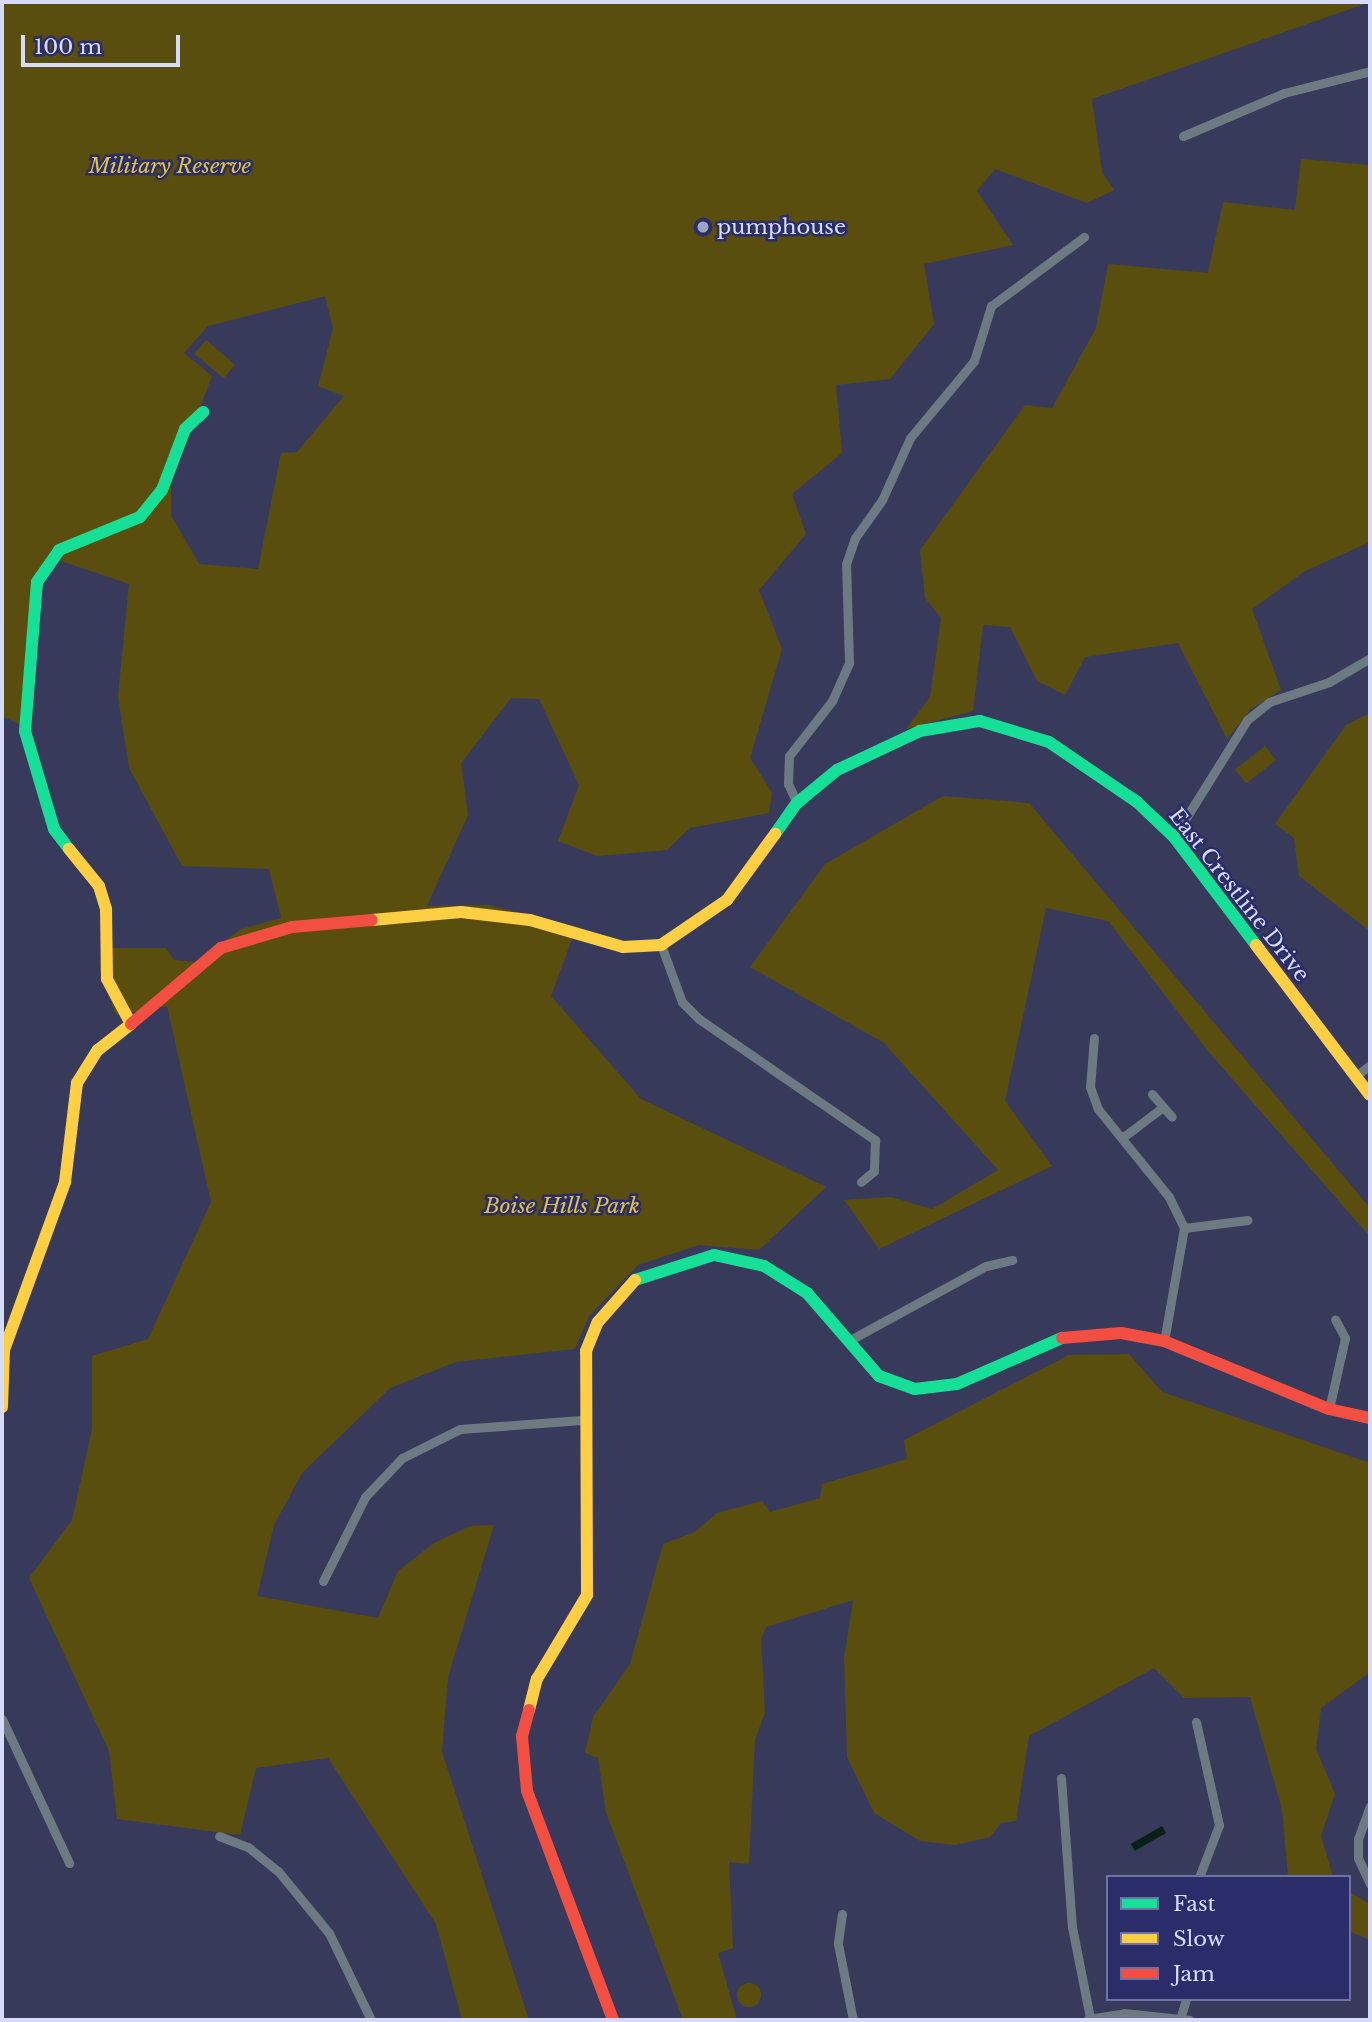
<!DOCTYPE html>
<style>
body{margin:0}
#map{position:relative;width:1372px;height:2022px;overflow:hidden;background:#383a5b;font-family:"Libre Baskerville",serif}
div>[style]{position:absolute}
.green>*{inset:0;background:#5a4e0f;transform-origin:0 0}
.round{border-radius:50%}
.water>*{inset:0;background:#072117;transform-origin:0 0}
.street>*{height:9px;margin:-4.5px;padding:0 4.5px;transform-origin:4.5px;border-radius:4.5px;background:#6e7a82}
.fast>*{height:12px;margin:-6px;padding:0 6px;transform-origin:6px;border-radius:6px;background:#16e098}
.slow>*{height:12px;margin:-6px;padding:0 6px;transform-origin:6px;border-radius:6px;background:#ffcf43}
.jam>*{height:12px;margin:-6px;padding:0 6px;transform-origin:6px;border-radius:6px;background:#f24e42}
.dots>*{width:19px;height:19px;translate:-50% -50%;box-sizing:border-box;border:4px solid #2a2d69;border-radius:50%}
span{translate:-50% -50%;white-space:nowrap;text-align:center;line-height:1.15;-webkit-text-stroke:5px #2a2d69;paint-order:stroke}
.park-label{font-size:21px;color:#e0c441;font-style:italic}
.poi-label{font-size:21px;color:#d6dbf9}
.left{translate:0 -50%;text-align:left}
.street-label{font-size:21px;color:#d6dbf9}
.frame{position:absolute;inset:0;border:4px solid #d6dbf9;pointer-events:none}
.legend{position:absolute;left:1106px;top:1875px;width:245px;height:126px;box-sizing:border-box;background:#2a2d69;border:2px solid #6f73a3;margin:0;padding:9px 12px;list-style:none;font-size:21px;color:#d6dbf9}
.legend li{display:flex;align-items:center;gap:14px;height:35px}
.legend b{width:35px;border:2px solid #6f73a3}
.scale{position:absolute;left:21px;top:35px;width:159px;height:32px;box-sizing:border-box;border:4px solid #d6dbf9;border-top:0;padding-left:9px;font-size:21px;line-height:24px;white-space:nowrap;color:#d6dbf9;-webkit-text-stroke:5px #2a2d69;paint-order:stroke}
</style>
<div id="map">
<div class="green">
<div style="clip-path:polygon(evenodd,2px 2px,1370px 2px,1092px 99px,1102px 172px,1114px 190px,1087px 203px,995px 169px,977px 191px,1013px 245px,924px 264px,934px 324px,890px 379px,836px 385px,842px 453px,792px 494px,806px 534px,759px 590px,782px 649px,750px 758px,772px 793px,769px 813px,690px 828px,667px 850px,597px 856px,558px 841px,579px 785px,539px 699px,511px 698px,461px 763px,468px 815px,427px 906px,488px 905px,576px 928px,551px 996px,641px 1099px,826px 1187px,759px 1250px,699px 1245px,638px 1265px,589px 1316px,575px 1349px,456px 1362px,390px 1388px,302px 1473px,274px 1525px,257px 1596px,378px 1618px,398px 1571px,434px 1543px,470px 1526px,494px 1525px,448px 1677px,442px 1752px,529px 2020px,462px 2020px,436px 1924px,328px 1758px,256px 1768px,240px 1835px,117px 1819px,109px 1751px,29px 1578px,72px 1520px,92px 1429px,92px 1356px,148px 1339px,211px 1202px,167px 1006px,116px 1015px,100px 970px,101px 948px,166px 948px,174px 960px,196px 962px,241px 929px,281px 918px,269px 869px,182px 866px,129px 768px,118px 696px,129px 584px,55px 559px,43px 582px,29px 729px,2px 716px,2px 2px,325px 296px,333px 328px,318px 386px,344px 396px,297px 452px,281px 453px,258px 569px,199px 564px,171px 515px,171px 483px,212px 376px,184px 353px,208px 326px,325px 296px)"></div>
<div style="clip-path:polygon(1301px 159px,1370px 165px,1370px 542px,1305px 571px,1252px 609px,1281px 690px,1251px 709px,1227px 739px,1178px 643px,1085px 657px,1065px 695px,1037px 681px,1010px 627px,983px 625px,973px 711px,906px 729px,930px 697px,941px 618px,925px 598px,920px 550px,1025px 405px,1052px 408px,1096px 328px,1108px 264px,1208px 273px,1223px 202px,1295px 210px)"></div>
<div style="left:206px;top:340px;width:38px;height:18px;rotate:40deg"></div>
<div style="clip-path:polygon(1370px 713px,1370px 928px,1367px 929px,1299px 876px,1294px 838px,1275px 824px,1346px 725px)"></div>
<div style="left:1265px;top:746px;width:18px;height:38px;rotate:52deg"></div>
<div style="clip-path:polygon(943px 796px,1029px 803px,1370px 1208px,1370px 1237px,1207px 1050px,1108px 921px,1046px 908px,1005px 1101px,1052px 1166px,879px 1249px,844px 1200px,891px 1197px,932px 1209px,998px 1170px,884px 1043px,750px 967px,825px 864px)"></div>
<div style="clip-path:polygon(1129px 1354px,1162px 1392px,1370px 1463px,1370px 1672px,1321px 1708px,1316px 1749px,1335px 1794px,1321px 1836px,1333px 1877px,1288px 1877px,1282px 1809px,1250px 1697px,1184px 1698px,1154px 1668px,1029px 1736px,1016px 1821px,1001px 1823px,990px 1837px,955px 1845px,920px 1841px,874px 1813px,847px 1757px,844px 1659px,853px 1600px,766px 1627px,761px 1640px,765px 1713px,755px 1739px,749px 1864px,729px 1862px,733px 1948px,718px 1953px,737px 2020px,683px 2020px,606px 1812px,598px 1758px,585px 1753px,593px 1717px,630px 1664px,663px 1544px,695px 1532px,717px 1513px,762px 1501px,770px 1512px,820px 1498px,822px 1484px,907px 1459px,904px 1440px,1069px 1355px)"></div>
<div style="clip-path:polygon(1349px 1892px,1370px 1904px,1370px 1940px,1349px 1931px)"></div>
<div class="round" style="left:737px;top:1983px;width:24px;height:24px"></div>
</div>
<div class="water">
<div style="left:1162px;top:1826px;width:8px;height:36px;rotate:60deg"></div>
</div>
<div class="street">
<div style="left:1183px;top:136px;width:110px;rotate:-23.1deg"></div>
<div style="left:1284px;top:93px;width:89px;rotate:-14.3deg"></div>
<div style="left:797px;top:803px;width:21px;rotate:-115deg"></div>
<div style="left:788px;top:784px;width:28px;rotate:-88deg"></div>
<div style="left:789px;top:756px;width:70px;rotate:-52deg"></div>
<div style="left:832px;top:701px;width:42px;rotate:-65.9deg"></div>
<div style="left:849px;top:663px;width:99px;rotate:-91.7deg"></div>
<div style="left:846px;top:564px;width:28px;rotate:-71deg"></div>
<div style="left:855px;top:538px;width:47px;rotate:-54.6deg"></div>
<div style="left:882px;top:500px;width:68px;rotate:-65.7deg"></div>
<div style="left:910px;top:438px;width:100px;rotate:-50.3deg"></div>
<div style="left:974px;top:361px;width:58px;rotate:-72.8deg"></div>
<div style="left:991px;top:306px;width:116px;rotate:-36.6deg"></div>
<div style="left:1174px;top:837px;width:138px;rotate:-58deg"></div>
<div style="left:1247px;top:720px;width:28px;rotate:-39deg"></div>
<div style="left:1269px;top:702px;width:63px;rotate:-18.4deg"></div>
<div style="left:1329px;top:682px;width:48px;rotate:-30.3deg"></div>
<div style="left:661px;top:945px;width:61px;rotate:69.8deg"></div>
<div style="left:682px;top:1002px;width:24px;rotate:45deg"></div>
<div style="left:699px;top:1019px;width:214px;rotate:34.5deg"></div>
<div style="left:875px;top:1140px;width:31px;rotate:92deg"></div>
<div style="left:874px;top:1171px;width:17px;rotate:140deg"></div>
<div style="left:1094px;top:1038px;width:49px;rotate:94.7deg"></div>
<div style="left:1090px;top:1087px;width:23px;rotate:70deg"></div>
<div style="left:1098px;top:1109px;width:113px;rotate:51.1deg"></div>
<div style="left:1169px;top:1197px;width:34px;rotate:64deg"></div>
<div style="left:1184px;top:1228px;width:115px;rotate:100deg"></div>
<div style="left:1356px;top:1076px;width:18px;rotate:-38deg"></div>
<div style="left:1152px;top:1094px;width:30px;rotate:49deg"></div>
<div style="left:1122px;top:1138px;width:51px;rotate:-37.1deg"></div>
<div style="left:1184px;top:1228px;width:64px;rotate:-7.1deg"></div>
<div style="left:850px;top:1340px;width:155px;rotate:-28.6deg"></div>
<div style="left:986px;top:1266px;width:27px;rotate:-13deg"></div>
<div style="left:1329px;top:1409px;width:73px;rotate:-77.3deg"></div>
<div style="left:1345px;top:1338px;width:21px;rotate:-118deg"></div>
<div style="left:323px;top:1581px;width:94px;rotate:-63.4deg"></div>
<div style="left:365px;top:1497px;width:54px;rotate:-46.5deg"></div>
<div style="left:402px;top:1458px;width:65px;rotate:-26.6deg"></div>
<div style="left:460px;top:1429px;width:122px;rotate:-4.2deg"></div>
<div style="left:2px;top:1719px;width:159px;rotate:65deg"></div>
<div style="left:1196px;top:1722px;width:106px;rotate:77.4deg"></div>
<div style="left:1219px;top:1825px;width:56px;rotate:111deg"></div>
<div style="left:1061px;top:1778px;width:149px;rotate:85.8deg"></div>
<div style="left:1072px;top:1927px;width:93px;rotate:78.8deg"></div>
<div style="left:1370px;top:1806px;width:35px;rotate:110deg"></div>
<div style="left:1358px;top:1839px;width:19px;rotate:90deg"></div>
<div style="left:1358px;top:1858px;width:29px;rotate:65deg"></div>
<div style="left:219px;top:1836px;width:31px;rotate:21deg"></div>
<div style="left:248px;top:1847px;width:38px;rotate:39deg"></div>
<div style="left:278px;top:1871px;width:80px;rotate:50.6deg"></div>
<div style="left:329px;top:1933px;width:97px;rotate:64.2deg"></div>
<div style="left:842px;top:1914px;width:30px;rotate:98deg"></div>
<div style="left:838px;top:1944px;width:77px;rotate:78.8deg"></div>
<div style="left:1088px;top:2019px;width:36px;rotate:-9deg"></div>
<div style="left:1124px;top:2013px;width:66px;rotate:6.1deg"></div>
<div style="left:1180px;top:2019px;width:21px;rotate:-73deg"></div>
</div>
<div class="fast">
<div style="left:775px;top:834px;width:38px;rotate:-55deg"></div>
<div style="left:797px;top:803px;width:52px;rotate:-39.5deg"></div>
<div style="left:837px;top:770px;width:92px;rotate:-25.2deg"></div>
<div style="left:920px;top:731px;width:61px;rotate:-9.5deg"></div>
<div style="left:980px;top:721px;width:72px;rotate:16.9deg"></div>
<div style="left:1049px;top:742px;width:107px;rotate:34.3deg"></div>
<div style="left:1137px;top:802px;width:51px;rotate:43.4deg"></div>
<div style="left:1174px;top:837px;width:136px;rotate:52.8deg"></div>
<div style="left:69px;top:849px;width:25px;rotate:-127deg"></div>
<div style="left:54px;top:829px;width:102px;rotate:-106.5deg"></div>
<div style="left:25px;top:731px;width:149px;rotate:-85.4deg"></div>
<div style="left:37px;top:582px;width:39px;rotate:-55deg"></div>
<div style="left:59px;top:550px;width:87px;rotate:-22.2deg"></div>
<div style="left:140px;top:517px;width:35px;rotate:-51deg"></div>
<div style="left:162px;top:490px;width:65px;rotate:-69.3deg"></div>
<div style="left:185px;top:429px;width:25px;rotate:-43deg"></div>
<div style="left:635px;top:1280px;width:83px;rotate:-17.6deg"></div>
<div style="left:714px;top:1255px;width:51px;rotate:12.4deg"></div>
<div style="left:764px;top:1266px;width:51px;rotate:32.1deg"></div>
<div style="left:807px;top:1293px;width:110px;rotate:49.1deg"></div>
<div style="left:879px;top:1376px;width:38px;rotate:20deg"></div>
<div style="left:915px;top:1389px;width:42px;rotate:-6.8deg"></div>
<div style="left:957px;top:1384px;width:115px;rotate:-23.7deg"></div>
</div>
<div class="slow">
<div style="left:372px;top:920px;width:89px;rotate:-5.1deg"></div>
<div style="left:461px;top:912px;width:69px;rotate:6.6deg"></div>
<div style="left:530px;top:920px;width:97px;rotate:16.2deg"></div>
<div style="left:623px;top:947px;width:38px;rotate:-3deg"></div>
<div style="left:661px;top:945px;width:80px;rotate:-34.3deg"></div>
<div style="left:727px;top:900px;width:82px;rotate:-54deg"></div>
<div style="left:1256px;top:945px;width:188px;rotate:52.8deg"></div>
<div style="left:2px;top:1407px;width:57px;rotate:-88deg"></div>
<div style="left:4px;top:1350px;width:179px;rotate:-70deg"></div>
<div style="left:65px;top:1182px;width:100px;rotate:-83.1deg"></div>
<div style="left:77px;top:1083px;width:39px;rotate:-58deg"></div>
<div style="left:98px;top:1050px;width:42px;rotate:-38.2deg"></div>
<div style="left:131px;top:1024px;width:51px;rotate:-118.1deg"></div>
<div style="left:107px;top:979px;width:70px;rotate:-90.8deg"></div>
<div style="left:106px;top:909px;width:24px;rotate:-107deg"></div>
<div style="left:99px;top:886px;width:48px;rotate:-129deg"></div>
<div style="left:529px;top:1710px;width:32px;rotate:-76deg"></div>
<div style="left:537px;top:1679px;width:98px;rotate:-59.2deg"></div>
<div style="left:587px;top:1595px;width:244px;rotate:-90.2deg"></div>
<div style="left:586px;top:1351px;width:31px;rotate:-68deg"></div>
<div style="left:598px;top:1322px;width:56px;rotate:-48.6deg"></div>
</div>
<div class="jam">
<div style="left:131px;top:1024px;width:118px;rotate:-40.2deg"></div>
<div style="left:221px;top:948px;width:74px;rotate:-16.5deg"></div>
<div style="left:292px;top:927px;width:80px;rotate:-5deg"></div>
<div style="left:1062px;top:1338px;width:59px;rotate:-4.8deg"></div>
<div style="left:1121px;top:1333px;width:44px;rotate:10.5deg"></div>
<div style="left:1164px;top:1341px;width:178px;rotate:22.4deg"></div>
<div style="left:1329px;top:1409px;width:42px;rotate:12.4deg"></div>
<div style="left:529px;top:1710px;width:27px;rotate:105deg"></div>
<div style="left:522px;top:1736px;width:55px;rotate:84.8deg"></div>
<div style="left:527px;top:1791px;width:245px;rotate:69.4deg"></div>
</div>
<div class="dots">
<div style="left:703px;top:227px;background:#9fa3c2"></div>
</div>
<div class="park-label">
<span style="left:170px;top:166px">Military Reserve</span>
<span style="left:562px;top:1206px">Boise Hills Park</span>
</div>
<div class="poi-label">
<span class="left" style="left:717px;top:227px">pumphouse</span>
</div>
<div class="street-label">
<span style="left:1239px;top:895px;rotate:52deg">East Crestline Drive</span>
</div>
<div class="frame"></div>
<ul class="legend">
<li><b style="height:9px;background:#16e098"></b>Fast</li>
<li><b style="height:9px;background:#ffcf43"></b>Slow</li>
<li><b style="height:9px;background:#f24e42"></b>Jam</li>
</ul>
<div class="scale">100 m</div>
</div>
